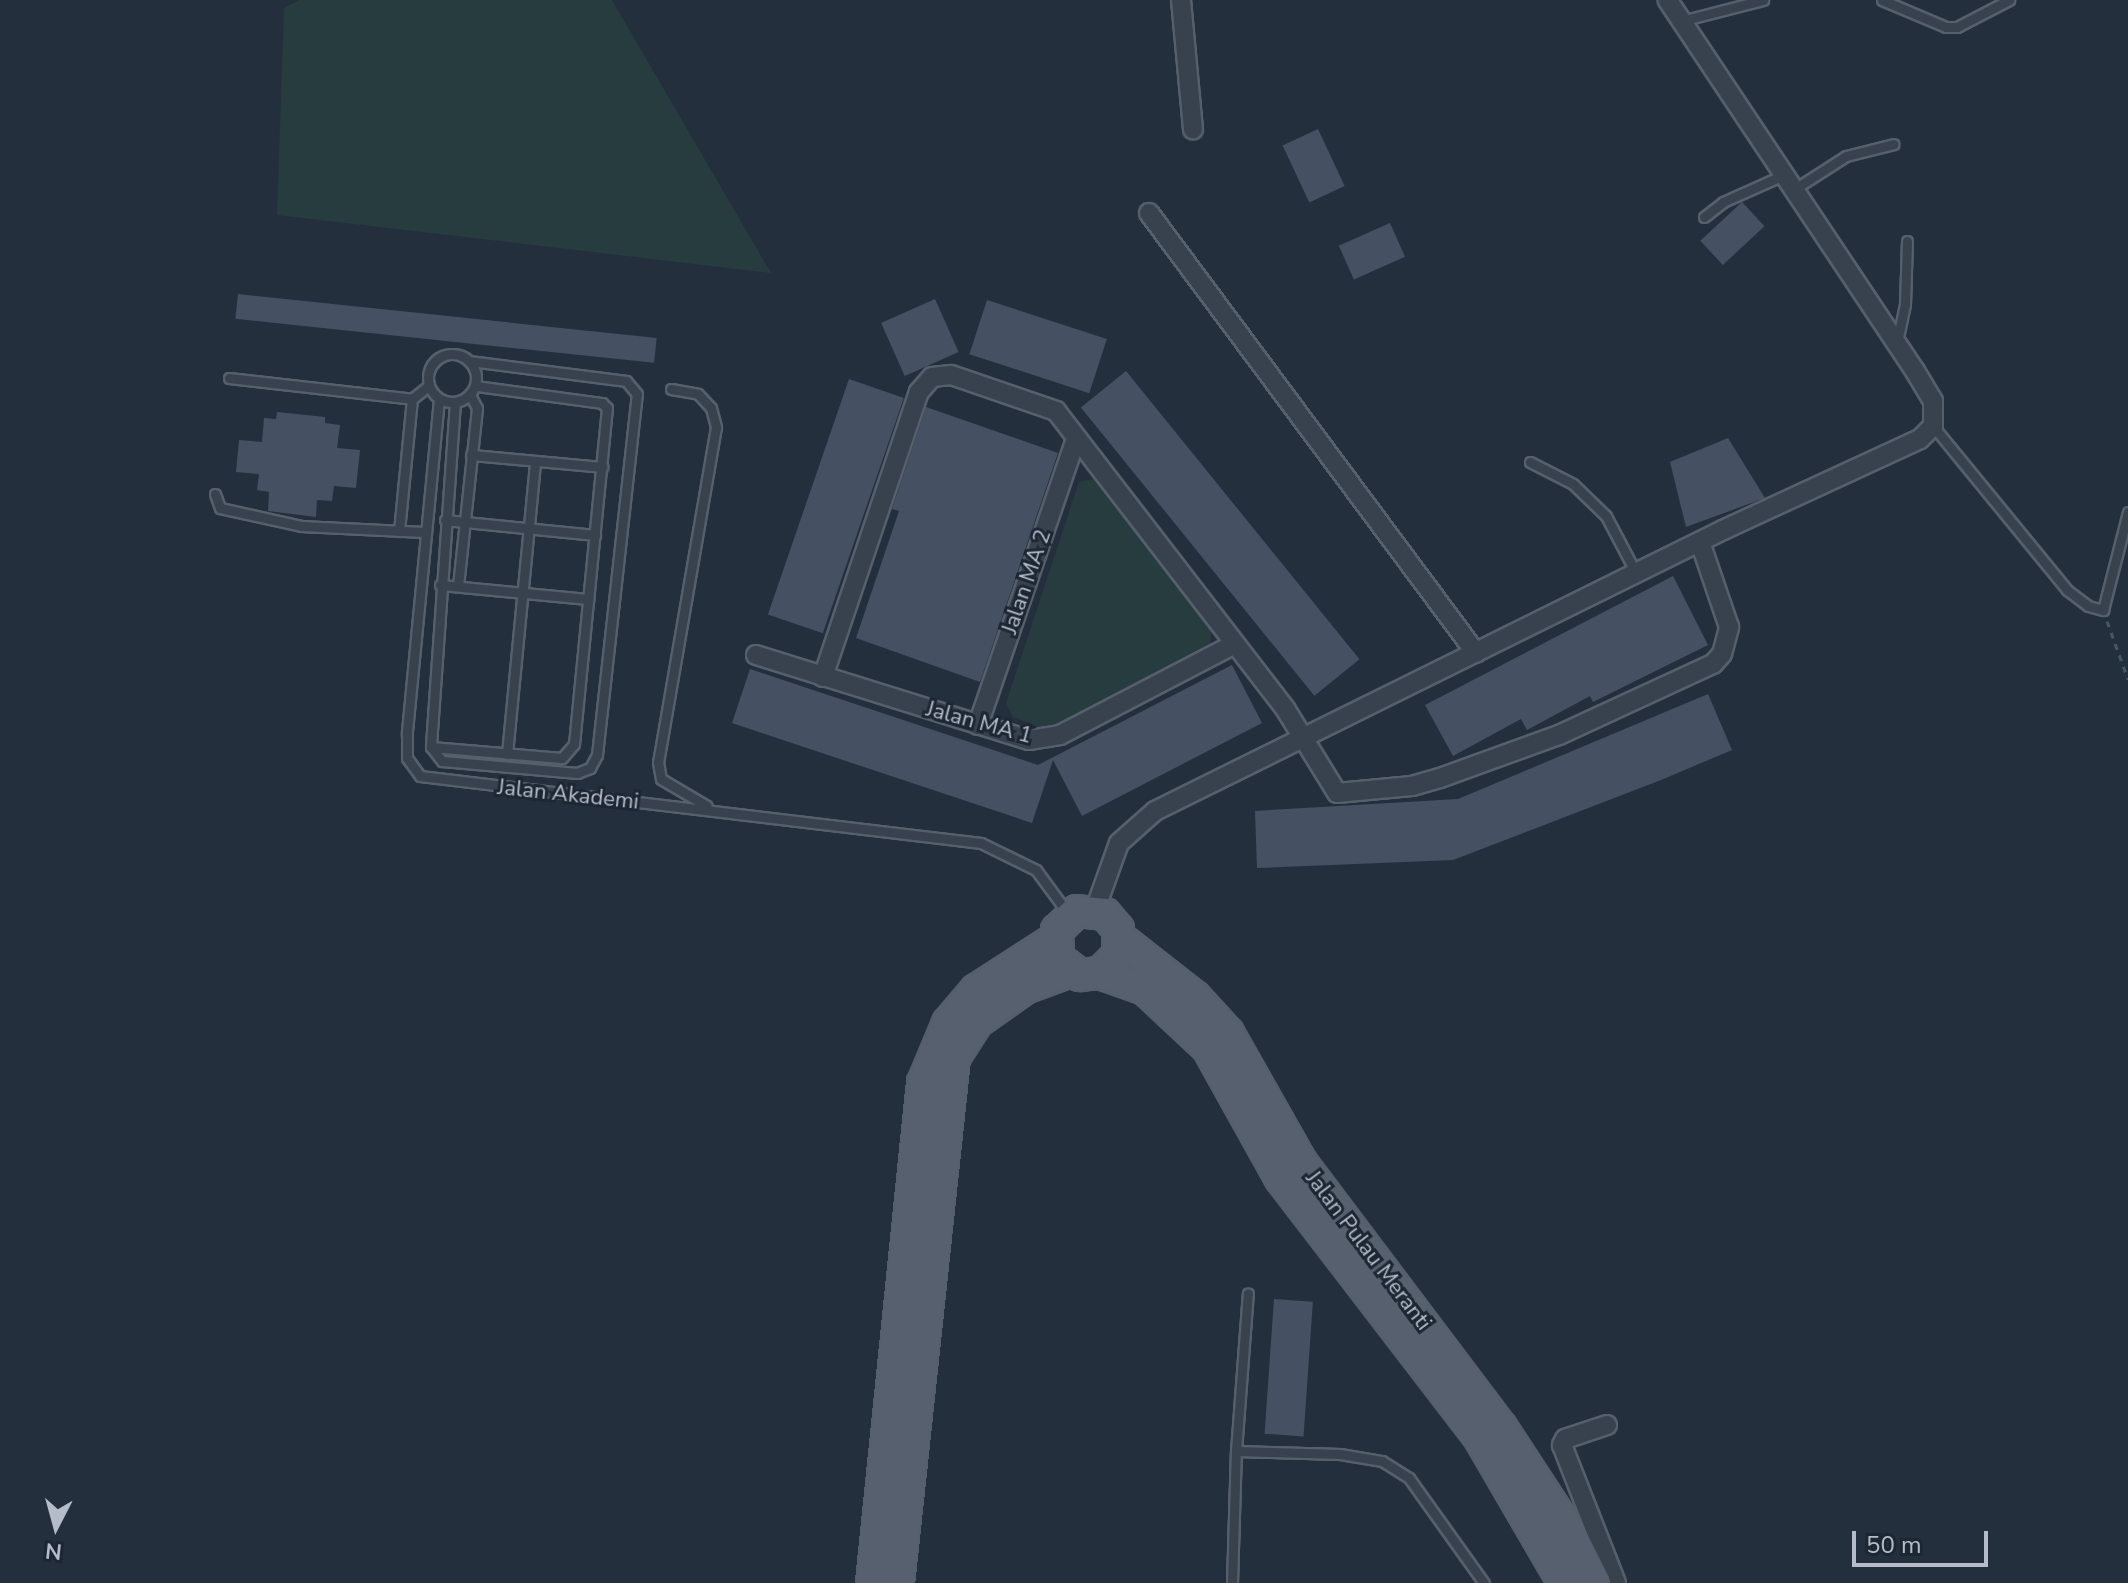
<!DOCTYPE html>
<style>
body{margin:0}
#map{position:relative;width:2128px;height:1583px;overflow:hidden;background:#242f3e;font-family:"Nunito Sans",sans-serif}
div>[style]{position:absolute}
.green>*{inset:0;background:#263c3f}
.building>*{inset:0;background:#455162;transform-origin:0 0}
.path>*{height:3px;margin-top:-1.5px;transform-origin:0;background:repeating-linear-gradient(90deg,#44595c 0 6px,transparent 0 12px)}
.roads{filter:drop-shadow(2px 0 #565f6c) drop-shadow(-2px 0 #565f6c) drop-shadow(0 2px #565f6c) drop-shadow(0 -2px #565f6c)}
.lane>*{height:9px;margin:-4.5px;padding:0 4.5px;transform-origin:4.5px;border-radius:4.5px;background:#38414e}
.lane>.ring{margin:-4.5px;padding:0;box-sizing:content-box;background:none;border:9px solid #38414e;border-radius:50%}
.street>*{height:18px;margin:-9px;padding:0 9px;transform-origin:9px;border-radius:9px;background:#38414e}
.primary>*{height:30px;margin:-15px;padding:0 15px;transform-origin:15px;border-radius:15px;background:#56606e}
span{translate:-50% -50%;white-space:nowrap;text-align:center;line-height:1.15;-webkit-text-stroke:6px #1d2633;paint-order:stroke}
.street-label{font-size:22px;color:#b4bcc9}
.north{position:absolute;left:16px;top:1487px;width:80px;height:80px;-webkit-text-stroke:6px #1d2633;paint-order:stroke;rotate:186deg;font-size:22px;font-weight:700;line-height:32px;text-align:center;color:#b4bcc9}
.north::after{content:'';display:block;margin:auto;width:28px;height:36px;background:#b4bcc9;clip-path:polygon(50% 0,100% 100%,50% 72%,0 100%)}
.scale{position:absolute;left:1852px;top:1531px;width:136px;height:36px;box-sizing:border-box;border:4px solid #b4bcc9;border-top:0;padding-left:10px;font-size:24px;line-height:28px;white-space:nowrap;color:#b4bcc9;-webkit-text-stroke:6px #1d2633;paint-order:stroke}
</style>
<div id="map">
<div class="green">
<div style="clip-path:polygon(299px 0,612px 0,771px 273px,277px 215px,284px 8px)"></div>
<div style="clip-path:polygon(1098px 478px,1212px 625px,1210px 645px,1046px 730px,1013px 717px,1006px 703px,1079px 482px)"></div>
</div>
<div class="building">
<div style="left:1318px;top:129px;width:63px;height:39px;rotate:65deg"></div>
<div style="left:1742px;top:202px;width:33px;height:57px;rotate:47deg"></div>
<div style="left:1390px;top:223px;width:37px;height:56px;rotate:66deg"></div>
<div style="left:238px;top:294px;width:421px;height:25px;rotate:6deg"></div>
<div style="left:935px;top:299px;width:58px;height:59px;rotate:66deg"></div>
<div style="left:987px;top:300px;width:126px;height:57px;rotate:18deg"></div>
<div style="left:1126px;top:371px;width:371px;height:58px;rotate:51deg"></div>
<div style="left:849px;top:379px;width:58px;height:249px;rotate:19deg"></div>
<div style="clip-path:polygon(926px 407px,1058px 453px,980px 682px,856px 638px,899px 511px,892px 509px)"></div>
<div style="clip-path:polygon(277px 412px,325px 417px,325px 423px,340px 425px,337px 448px,360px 450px,356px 488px,334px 486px,332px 501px,317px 500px,316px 517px,268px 511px,269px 492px,257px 490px,259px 474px,236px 472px,239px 440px,262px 442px,264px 418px,276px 419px)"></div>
<div style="clip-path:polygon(1728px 438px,1765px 498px,1686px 527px,1670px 462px)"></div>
<div style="clip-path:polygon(1673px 576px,1708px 645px,1593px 702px,1590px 696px,1527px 730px,1521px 719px,1453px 756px,1425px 705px)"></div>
<div style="clip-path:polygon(1232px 665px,1262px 723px,1082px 816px,1053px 760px,1032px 823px,732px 723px,750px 669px,1038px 765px)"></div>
<div style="clip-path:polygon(1708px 694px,1732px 750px,1661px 780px,1453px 860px,1257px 868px,1255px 811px,1458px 799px)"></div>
<div style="left:1274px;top:1299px;width:39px;height:135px;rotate:4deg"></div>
</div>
<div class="path">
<div style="left:2107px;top:621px;width:62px;rotate:70.1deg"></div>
</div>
<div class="roads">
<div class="lane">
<div style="left:1882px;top:0;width:69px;rotate:22.9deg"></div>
<div style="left:1946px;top:27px;width:11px"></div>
<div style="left:1957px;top:27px;width:59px;rotate:-27.4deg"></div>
<div style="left:1681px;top:21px;width:85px;rotate:-14.4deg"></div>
<div style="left:1793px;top:190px;width:63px;rotate:-32.7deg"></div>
<div style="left:1846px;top:156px;width:49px;rotate:-14deg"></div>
<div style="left:1704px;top:217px;width:24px;rotate:-38deg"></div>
<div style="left:1723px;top:202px;width:64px;rotate:-24.1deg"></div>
<div style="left:1897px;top:342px;width:39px;rotate:-78deg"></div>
<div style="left:1905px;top:304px;width:63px;rotate:-88.2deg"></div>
<div class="ring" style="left:428px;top:354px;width:39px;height:39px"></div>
<div style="left:229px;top:378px;width:184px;rotate:6.5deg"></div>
<div style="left:412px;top:399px;width:22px;rotate:-39deg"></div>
<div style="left:671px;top:389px;width:27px;rotate:10deg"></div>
<div style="left:698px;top:394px;width:19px;rotate:47deg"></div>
<div style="left:711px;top:408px;width:20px;rotate:75deg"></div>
<div style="left:716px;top:427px;width:340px;rotate:99.8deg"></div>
<div style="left:658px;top:762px;width:17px;rotate:80deg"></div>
<div style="left:661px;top:779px;width:53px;rotate:30.4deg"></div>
<div style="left:439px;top:399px;width:337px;rotate:95.5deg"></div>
<div style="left:407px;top:734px;width:24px;rotate:90deg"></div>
<div style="left:407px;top:758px;width:22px;rotate:54deg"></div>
<div style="left:420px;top:776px;width:565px;rotate:6.81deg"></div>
<div style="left:981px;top:843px;width:61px;rotate:26.1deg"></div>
<div style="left:1036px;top:870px;width:52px;rotate:53.6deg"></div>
<div style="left:455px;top:402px;width:346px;rotate:94deg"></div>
<div style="left:431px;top:747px;width:18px;rotate:52deg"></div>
<div style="left:442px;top:761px;width:136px;rotate:5.1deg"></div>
<div style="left:577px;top:773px;width:14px;rotate:-21deg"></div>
<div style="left:590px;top:768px;width:15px;rotate:-62deg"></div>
<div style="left:597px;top:755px;width:363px;rotate:-83.7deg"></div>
<div style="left:637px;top:394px;width:17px;rotate:-130deg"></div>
<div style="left:626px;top:381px;width:158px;rotate:-172.7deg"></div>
<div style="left:1933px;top:426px;width:212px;rotate:50.7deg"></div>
<div style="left:2067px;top:590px;width:26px;rotate:37deg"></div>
<div style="left:2088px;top:606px;width:16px;rotate:15deg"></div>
<div style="left:2103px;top:610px;width:101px;rotate:-75.7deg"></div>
<div style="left:471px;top:455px;width:132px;rotate:5.2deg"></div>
<div style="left:1530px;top:462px;width:48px;rotate:27.1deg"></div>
<div style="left:1573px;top:484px;width:46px;rotate:44.1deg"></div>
<div style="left:1606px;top:516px;width:64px;rotate:62.2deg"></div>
<div style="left:215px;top:494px;width:15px;rotate:70deg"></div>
<div style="left:220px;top:508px;width:83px;rotate:12.5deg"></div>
<div style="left:301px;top:526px;width:123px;rotate:2.8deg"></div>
<div style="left:445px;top:520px;width:151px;rotate:5.7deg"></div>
<div style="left:399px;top:531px;width:133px;rotate:-84.4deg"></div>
<div style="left:440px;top:585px;width:149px;rotate:5.4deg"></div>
<div style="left:458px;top:586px;width:179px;rotate:-83.9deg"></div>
<div style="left:477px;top:408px;width:15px;rotate:-118deg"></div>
<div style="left:431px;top:747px;width:131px;rotate:4.8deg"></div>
<div style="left:562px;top:758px;width:18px;rotate:-49deg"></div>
<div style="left:574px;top:744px;width:338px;rotate:-84.4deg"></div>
<div style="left:607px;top:408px;width:7px;rotate:-135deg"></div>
<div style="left:602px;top:403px;width:127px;rotate:-172.3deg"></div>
<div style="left:507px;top:754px;width:294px;rotate:-84.5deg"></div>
<div style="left:1236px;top:1451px;width:158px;rotate:-85.7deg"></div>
<div style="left:1232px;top:1583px;width:132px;rotate:-88.3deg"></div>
<div style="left:1236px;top:1451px;width:104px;rotate:1.7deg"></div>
<div style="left:1340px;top:1454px;width:43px;rotate:9.5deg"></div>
<div style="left:1382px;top:1461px;width:32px;rotate:32deg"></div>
<div style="left:1409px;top:1478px;width:129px;rotate:54.5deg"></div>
</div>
<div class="street">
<div style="left:1181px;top:0;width:130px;rotate:84.7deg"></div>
<div style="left:1149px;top:213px;width:548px;rotate:53.38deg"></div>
<div style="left:756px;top:655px;width:286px;rotate:17.3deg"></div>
<div style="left:1029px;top:740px;width:31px;rotate:-9deg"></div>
<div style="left:1060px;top:735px;width:197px;rotate:-27.5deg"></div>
<div style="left:823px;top:677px;width:301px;rotate:-71.4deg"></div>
<div style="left:919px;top:392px;width:20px;rotate:-49deg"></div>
<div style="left:932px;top:377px;width:19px;rotate:-6deg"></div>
<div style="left:951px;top:375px;width:111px;rotate:18.9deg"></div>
<div style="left:1056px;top:411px;width:377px;rotate:52.4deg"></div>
<div style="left:1286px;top:710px;width:97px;rotate:58.4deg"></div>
<div style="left:1337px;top:793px;width:75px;rotate:-5.3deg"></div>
<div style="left:1412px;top:786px;width:29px;rotate:-16deg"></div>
<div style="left:1440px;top:778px;width:127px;rotate:-19.9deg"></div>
<div style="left:1559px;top:735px;width:170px;rotate:-24.8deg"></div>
<div style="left:1713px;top:664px;width:13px;rotate:-48deg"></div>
<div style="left:1722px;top:654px;width:28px;rotate:-75deg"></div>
<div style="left:1729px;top:627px;width:90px;rotate:-108.8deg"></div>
<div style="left:978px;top:725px;width:303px;rotate:-71.1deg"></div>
<div style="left:1095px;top:910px;width:71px;rotate:-70.3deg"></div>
<div style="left:1119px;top:843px;width:48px;rotate:-41.6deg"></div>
<div style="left:1155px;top:811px;width:634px;rotate:-26.32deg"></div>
<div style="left:1723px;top:530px;width:217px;rotate:-24.8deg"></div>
<div style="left:1920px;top:439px;width:18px;rotate:-45deg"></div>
<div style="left:1933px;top:426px;width:25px;rotate:-90deg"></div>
<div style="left:1933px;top:401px;width:35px;rotate:-121deg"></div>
<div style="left:1915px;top:371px;width:446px;rotate:-123.7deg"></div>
<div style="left:1607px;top:1425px;width:44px;rotate:161.6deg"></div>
<div style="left:1565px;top:1439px;width:7px;rotate:117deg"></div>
<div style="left:1562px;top:1445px;width:148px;rotate:68.6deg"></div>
</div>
<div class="primary">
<div style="left:1121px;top:939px;width:94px;rotate:38.1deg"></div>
<div style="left:1195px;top:997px;width:49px;rotate:47.5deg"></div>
<div style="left:1228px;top:1033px;width:148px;rotate:60.5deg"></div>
<div style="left:1301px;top:1162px;width:332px;rotate:53deg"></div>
<div style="left:1501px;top:1427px;width:124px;rotate:56.8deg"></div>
<div style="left:1569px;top:1531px;width:58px;rotate:63.4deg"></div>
<div style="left:1100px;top:973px;width:25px;rotate:-45deg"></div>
<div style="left:1118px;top:955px;width:26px;rotate:-90deg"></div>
<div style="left:1118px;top:929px;width:20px;rotate:-131deg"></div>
<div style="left:1105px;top:914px;width:28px;rotate:-174deg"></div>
<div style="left:1077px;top:911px;width:28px;rotate:136deg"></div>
<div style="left:1057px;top:930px;width:28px;rotate:88deg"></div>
<div style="left:1058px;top:958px;width:28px;rotate:38deg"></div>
<div style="left:1080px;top:975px;width:20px;rotate:-6deg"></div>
<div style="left:1100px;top:973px;width:48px;rotate:19.6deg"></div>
<div style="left:1145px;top:989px;width:86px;rotate:43.1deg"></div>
<div style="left:1208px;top:1048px;width:150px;rotate:60.9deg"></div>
<div style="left:1281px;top:1179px;width:325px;rotate:52.5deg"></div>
<div style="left:1479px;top:1437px;width:169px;rotate:59.8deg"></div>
<div style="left:872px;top:1583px;width:503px;rotate:-84.18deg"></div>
<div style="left:923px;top:1083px;width:65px;rotate:-67.4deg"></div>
<div style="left:948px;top:1023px;width:43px;rotate:-49.7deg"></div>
<div style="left:976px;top:990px;width:94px;rotate:-32.8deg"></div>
<div style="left:898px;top:1583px;width:528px;rotate:-83.91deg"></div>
<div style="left:954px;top:1058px;width:43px;rotate:-57.4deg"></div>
<div style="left:977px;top:1022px;width:59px;rotate:-35.3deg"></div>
<div style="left:1025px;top:988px;width:49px;rotate:-20.3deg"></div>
</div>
</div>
<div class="street-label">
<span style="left:1027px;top:582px;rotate:-71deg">Jalan MA 2</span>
<span style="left:979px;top:723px;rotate:15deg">Jalan MA 1</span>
<span style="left:568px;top:795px;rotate:6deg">Jalan Akademi</span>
<span style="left:1368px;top:1251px;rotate:53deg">Jalan Pulau Meranti</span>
</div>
<div class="north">N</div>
<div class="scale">50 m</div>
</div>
